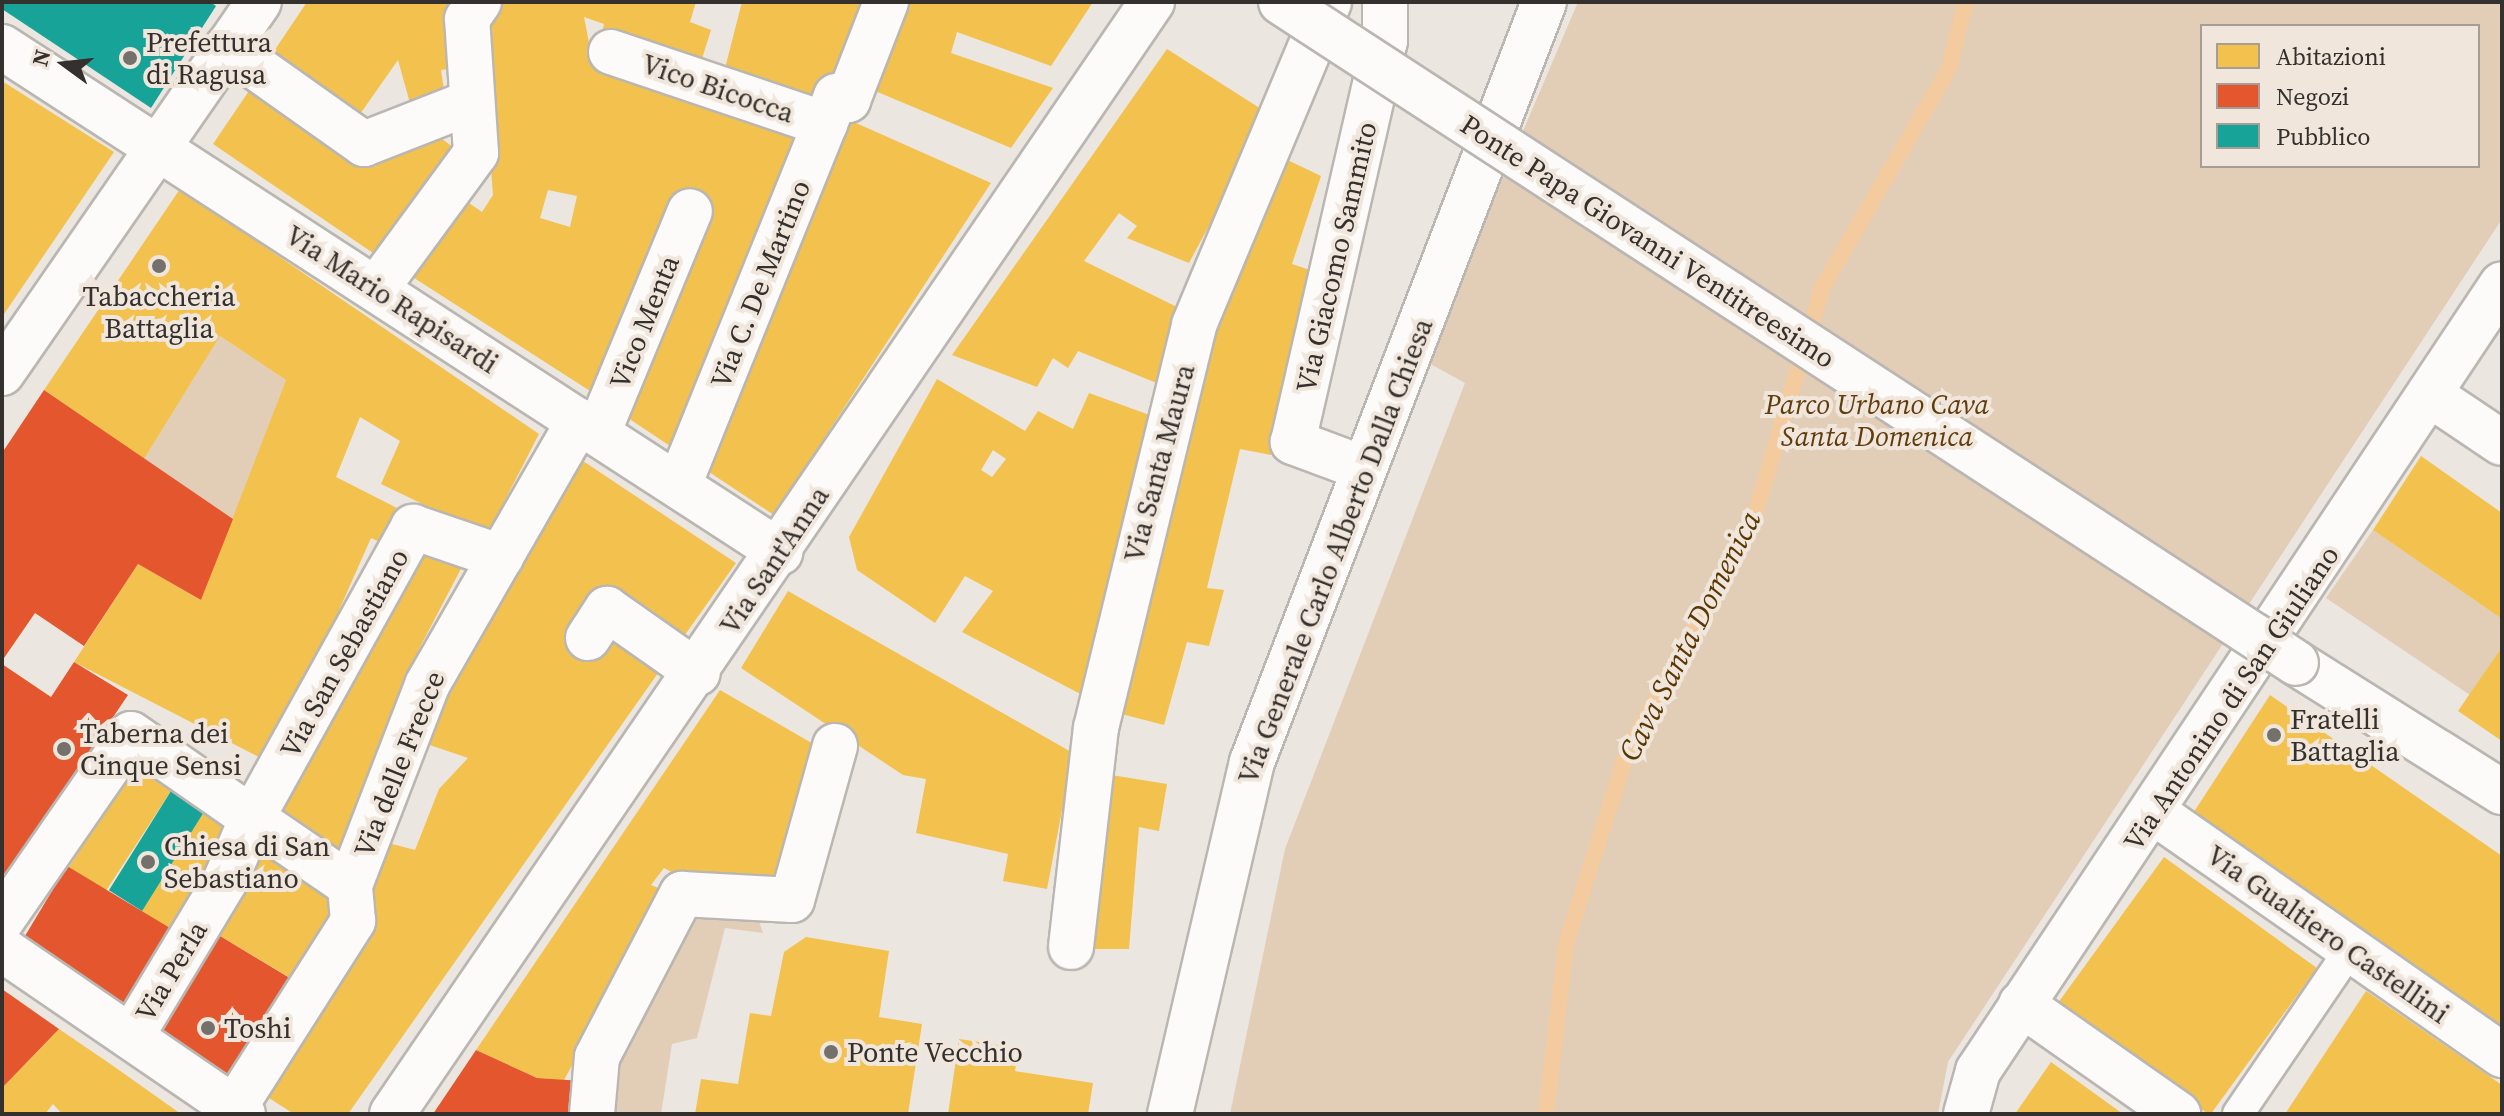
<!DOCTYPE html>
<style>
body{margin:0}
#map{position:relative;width:2504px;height:1116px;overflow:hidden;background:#ece6e0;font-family:"Source Serif 4",serif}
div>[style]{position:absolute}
.green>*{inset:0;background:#e2cdb7}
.homes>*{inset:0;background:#f2c14e;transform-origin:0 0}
.shops>*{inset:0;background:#e4572e;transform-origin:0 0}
.public>*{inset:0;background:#17a398;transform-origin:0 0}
.stream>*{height:16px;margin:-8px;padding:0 8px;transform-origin:8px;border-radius:8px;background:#f4cb9f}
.roads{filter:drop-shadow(2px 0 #bab6b1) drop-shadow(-2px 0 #bab6b1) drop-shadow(0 2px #bab6b1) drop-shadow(0 -2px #bab6b1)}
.lane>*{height:30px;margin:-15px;padding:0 15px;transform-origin:15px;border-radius:15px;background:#fcfbfa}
.street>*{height:44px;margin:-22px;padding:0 22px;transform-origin:22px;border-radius:22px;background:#fcfbfa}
.secondary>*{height:44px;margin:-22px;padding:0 22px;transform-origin:22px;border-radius:22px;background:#fcfbfa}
.bridges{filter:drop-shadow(2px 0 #bab6b1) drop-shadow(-2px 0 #bab6b1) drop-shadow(0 2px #bab6b1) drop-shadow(0 -2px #bab6b1)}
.secondary-bridge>*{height:44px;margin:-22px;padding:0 22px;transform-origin:22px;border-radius:22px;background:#fcfbfa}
.dots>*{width:22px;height:22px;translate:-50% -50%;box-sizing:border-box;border:4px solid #f0e6dc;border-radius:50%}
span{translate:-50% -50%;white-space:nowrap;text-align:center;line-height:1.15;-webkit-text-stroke:8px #f0e6dc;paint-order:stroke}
.poi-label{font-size:28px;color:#34302d}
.left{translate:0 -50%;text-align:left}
.street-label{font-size:28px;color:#34302d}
.park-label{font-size:28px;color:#613d0d;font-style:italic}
.water-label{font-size:30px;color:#5a3703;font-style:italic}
.frame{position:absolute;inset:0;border:4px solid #34302d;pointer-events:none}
.legend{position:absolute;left:2200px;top:24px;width:280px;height:144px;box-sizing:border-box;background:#f0e6dc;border:2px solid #a59d96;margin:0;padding:10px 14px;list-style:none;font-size:24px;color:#34302d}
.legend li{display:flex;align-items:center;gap:16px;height:40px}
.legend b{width:40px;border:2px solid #a59d96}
.north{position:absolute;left:24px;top:24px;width:80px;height:80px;-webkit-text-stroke:6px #f0e6dc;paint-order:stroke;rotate:285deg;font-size:22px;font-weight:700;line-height:32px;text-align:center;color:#34302d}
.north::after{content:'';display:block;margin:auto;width:28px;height:36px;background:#34302d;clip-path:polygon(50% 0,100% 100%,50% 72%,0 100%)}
</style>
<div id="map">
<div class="green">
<div style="clip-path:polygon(evenodd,1578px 2px,2502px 2px,2502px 219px,1948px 1062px,1938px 1114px,1230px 1114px,1285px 849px,1465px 383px,1425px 361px,1578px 2px,2202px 26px,2478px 26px,2478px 166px,2202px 166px,2202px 26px)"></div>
<div style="clip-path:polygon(220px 336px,286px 380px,233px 519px,144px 459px)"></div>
<div style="clip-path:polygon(2373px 530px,2502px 619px,2502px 647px,2470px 695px,2326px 598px)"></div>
<div style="clip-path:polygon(690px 913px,758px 918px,763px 933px,725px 928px,697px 1038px,672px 1044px,661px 1114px,607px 1114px,613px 1058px)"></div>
</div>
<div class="homes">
<div style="clip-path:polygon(307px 2px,466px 2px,455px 68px,441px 70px,446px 104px,413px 114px,398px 60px,358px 117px,270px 57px)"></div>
<div style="clip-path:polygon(evenodd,492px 2px,696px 2px,690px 22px,711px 30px,700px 65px,602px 33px,604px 24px,584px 17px,592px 58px,804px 131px,676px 450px,616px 410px,705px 197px,687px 189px,601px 398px,411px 276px,466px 201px,482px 212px,493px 195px,480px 22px,492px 2px,548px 190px,577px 196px,570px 227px,540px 218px,548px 190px)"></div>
<div style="clip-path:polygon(742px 2px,875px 2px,834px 84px,820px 78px,810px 105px,724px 72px)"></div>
<div style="clip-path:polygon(898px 2px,1093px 2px,1051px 66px,957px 32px,951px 53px,1053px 88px,1011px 148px,868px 88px)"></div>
<div style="clip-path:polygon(1167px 49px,1269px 114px,1189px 263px,1127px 238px,1137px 226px,1119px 213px,1084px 261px,1181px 309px,1159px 384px,1078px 351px,1068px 368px,1053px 358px,1037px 387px,952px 355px)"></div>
<div style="clip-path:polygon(2px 81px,114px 152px,2px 317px)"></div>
<div style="clip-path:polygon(255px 82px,375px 167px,386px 152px,433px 132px,454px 148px,376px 255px,213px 144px)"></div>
<div style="clip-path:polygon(847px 119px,991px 183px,774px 515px,703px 468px)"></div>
<div style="clip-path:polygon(1277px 155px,1321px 176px,1292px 264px,1322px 274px,1271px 455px,1240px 449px,1207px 588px,1224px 590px,1209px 646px,1187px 642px,1164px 725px,1110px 711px,1201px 342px)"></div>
<div style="clip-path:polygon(180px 189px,539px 434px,487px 535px,381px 484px,400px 441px,360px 417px,336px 477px,397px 508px,382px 543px,371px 538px,308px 680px,259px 757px,74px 662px,138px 564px,201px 600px,286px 380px,220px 336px,144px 459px,44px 390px)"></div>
<div style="clip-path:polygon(evenodd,937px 379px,1025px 431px,1038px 411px,1073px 429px,1089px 393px,1166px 421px,1090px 699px,962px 632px,993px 591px,965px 576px,935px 623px,857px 570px,849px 537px,937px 379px,993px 450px,1006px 459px,992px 477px,981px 470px,993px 450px)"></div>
<div style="clip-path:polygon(2421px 456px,2502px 513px,2502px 619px,2373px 530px)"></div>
<div style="clip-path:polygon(577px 457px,736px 563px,682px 639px,600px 586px,565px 641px,591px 660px,614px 633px,663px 666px,348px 1114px,294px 1114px,258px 1091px,376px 904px,363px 877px,377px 840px,415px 850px,439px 789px,468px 758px,421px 742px,440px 691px)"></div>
<div style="clip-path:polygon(414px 549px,464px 563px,419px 649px,427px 662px,349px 859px,275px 819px)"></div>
<div style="clip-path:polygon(788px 591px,1073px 753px,1047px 889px,1003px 881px,1008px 854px,916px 833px,926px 779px,903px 775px,741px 668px)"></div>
<div style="clip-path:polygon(2502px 647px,2502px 741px,2458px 711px)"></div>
<div style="clip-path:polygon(720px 690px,822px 749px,785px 888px,692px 883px,664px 868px,651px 885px,668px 892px,564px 1080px,537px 1078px,476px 1050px)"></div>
<div style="clip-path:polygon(2270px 695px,2502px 856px,2502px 1034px,2188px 821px)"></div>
<div style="left:134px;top:767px;width:44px;height:120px;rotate:33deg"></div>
<div style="clip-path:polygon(1105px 774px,1167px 784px,1159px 831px,1139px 827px,1129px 949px,1095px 949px)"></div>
<div style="left:204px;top:812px;width:37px;height:117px;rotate:33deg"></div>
<div style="clip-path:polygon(257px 842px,343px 908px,299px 983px,215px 933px)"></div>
<div style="left:2164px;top:857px;width:189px;height:182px;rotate:36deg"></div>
<div style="clip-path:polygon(806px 937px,889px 951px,879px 1017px,922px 1024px,908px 1114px,695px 1114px,701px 1079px,738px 1084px,750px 1013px,771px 1016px,784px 952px)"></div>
<div style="clip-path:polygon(2366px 991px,2502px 1085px,2502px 1114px,2285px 1114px)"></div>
<div style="clip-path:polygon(59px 1029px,109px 1063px,181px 1114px,62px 1114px,53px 1104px,45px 1114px,2px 1114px,2px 1088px)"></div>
<div style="clip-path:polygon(959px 1039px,1019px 1048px,1015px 1071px,1093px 1083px,1088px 1114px,948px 1114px)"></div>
<div style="clip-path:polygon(2051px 1062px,2123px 1114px,2015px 1114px)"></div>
</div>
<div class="shops">
<div style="clip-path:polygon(44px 390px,233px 519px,201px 600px,138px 564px,84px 646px,35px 613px,2px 661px,2px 453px)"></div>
<div style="clip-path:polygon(74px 662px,128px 695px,2px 882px,2px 664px,51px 697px)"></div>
<div style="left:67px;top:866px;width:125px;height:88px;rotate:31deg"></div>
<div style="left:215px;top:933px;width:98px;height:114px;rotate:31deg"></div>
<div style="clip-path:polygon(2px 989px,59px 1029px,2px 1088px)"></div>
<div style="clip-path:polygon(476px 1050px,537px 1078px,583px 1081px,579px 1114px,433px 1114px)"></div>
</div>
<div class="public">
<div style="clip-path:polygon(2px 2px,210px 2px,216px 6px,151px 108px,2px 9px)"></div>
<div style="left:171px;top:791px;width:39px;height:117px;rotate:32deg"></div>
</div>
<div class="stream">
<div style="left:1546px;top:1114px;width:171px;rotate:-83.3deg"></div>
<div style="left:1566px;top:944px;width:201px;rotate:-72.4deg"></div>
<div style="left:1627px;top:752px;width:266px;rotate:-61.5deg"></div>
<div style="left:1754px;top:518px;width:240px;rotate:-73.5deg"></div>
<div style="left:1822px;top:288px;width:251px;rotate:-59.9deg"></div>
<div style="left:1948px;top:71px;width:71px;rotate:-75.4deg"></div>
</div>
<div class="roads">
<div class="lane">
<div style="left:2238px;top:1114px;width:199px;rotate:-55.7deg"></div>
</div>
<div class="street">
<div style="left:2px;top:47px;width:928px;rotate:32.99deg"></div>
<div style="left:227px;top:47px;width:168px;rotate:35.3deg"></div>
<div style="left:364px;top:144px;width:116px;rotate:-21.3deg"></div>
<div style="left:611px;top:52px;width:226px;rotate:18.6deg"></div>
<div style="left:376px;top:289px;width:169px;rotate:-53.7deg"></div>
<div style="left:476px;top:153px;width:134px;rotate:-93.8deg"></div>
<div style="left:467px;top:19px;width:21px;rotate:-55deg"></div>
<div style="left:2px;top:373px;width:451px;rotate:-55.3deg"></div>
<div style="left:2432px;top:396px;width:84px;rotate:33.9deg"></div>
<div style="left:598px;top:433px;width:240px;rotate:-67.5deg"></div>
<div style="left:1360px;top:467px;width:72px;rotate:-159.5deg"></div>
<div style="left:1293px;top:442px;width:411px;rotate:-77.1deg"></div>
<div style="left:1385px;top:41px;width:39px;rotate:-90deg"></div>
<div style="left:679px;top:485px;width:419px;rotate:-68deg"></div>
<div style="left:836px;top:96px;width:13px;rotate:18deg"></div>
<div style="left:848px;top:100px;width:105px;rotate:-68.8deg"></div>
<div style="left:588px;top:638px;width:35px;rotate:-57deg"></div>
<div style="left:607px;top:609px;width:111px;rotate:35.1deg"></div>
<div style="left:2155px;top:813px;width:423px;rotate:34.9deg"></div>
<div style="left:2px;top:920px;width:226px;rotate:-55.3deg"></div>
<div style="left:131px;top:734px;width:147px;rotate:34.8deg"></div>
<div style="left:252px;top:818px;width:333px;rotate:-61deg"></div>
<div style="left:413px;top:527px;width:93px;rotate:18.8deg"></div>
<div style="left:1071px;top:947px;width:220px;rotate:-83.5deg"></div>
<div style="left:1096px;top:728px;width:415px;rotate:-76.3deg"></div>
<div style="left:1194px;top:325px;width:350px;rotate:-67.3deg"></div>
<div style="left:2px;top:949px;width:292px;rotate:34.4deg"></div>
<div style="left:2021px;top:1004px;width:192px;rotate:35deg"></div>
<div style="left:131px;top:1037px;width:182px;rotate:-58.9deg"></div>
<div style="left:225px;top:881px;width:69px;rotate:-66.8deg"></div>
<div style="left:252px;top:818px;width:119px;rotate:34.4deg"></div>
<div style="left:234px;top:1108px;width:222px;rotate:-57.5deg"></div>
<div style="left:353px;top:921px;width:36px;rotate:-95deg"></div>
<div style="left:350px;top:885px;width:214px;rotate:-68.9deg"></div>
<div style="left:427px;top:685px;width:305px;rotate:-60.1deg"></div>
<div style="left:392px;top:1114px;width:1347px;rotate:-55.65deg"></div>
<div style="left:592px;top:1114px;width:57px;rotate:-85deg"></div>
<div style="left:597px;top:1057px;width:184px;rotate:-62.5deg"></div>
<div style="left:682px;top:894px;width:110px;rotate:3.1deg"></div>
<div style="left:792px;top:900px;width:160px;rotate:-74.4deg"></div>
<div style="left:1170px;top:1114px;width:361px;rotate:-76.9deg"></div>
<div style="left:1252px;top:762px;width:814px;rotate:-68.98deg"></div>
<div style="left:1966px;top:1114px;width:45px;rotate:-74.4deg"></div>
<div style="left:1978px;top:1071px;width:945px;rotate:-56.34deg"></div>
</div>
<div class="secondary">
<div style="left:2296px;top:663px;width:243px;rotate:32.1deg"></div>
</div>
</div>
<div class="bridges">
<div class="secondary-bridge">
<div style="left:1281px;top:2px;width:1211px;rotate:33.07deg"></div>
</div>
</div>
<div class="dots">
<div style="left:130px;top:58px;background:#74706c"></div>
<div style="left:159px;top:266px;background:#74706c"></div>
<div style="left:2274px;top:735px;background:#74706c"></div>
<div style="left:64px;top:749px;background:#74706c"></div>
<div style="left:148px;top:862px;background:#74706c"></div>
<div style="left:208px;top:1028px;background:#74706c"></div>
<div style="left:831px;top:1052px;background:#74706c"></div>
</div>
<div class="poi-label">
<span class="left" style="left:146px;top:58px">Prefettura<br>di Ragusa</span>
<span style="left:159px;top:312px">Tabaccheria<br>Battaglia</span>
<span class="left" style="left:2290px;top:735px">Fratelli<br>Battaglia</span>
<span class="left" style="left:80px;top:749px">Taberna dei<br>Cinque Sensi</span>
<span class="left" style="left:164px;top:862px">Chiesa di San<br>Sebastiano</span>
<span class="left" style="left:224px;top:1028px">Toshi</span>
<span class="left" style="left:847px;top:1052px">Ponte Vecchio</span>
</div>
<div class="street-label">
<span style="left:718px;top:88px;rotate:19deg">Vico Bicocca</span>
<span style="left:1648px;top:241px;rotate:33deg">Ponte Papa Giovanni Ventitreesimo</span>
<span style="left:1336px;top:257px;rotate:-77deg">Via Giacomo Sammito</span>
<span style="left:760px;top:284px;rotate:-68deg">Via C. De Martino</span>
<span style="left:392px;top:299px;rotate:33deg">Via Mario Rapisardi</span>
<span style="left:644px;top:322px;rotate:-68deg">Vico Menta</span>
<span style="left:1159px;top:463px;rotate:-75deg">Via Santa Maura</span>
<span style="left:1335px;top:551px;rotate:-69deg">Via Generale Carlo Alberto Dalla Chiesa</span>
<span style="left:774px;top:560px;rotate:-56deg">Via Sant'Anna</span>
<span style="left:344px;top:653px;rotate:-61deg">Via San Sebastiano</span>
<span style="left:2231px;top:698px;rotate:-56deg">Via Antonino di San Giuliano</span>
<span style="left:399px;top:764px;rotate:-68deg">Via delle Frecce</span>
<span style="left:2328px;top:934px;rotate:35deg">Via Gualtiero Castellini</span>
<span style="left:171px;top:971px;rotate:-59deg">Via Perla</span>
</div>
<div class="park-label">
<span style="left:1877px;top:420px">Parco Urbano Cava<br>Santa Domenica</span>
</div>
<div class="water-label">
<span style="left:1690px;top:636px;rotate:-63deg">Cava Santa Domenica</span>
</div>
<div class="frame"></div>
<ul class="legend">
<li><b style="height:22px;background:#f2c14e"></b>Abitazioni</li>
<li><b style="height:22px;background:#e4572e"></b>Negozi</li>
<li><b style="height:22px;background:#17a398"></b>Pubblico</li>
</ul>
<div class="north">N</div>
</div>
